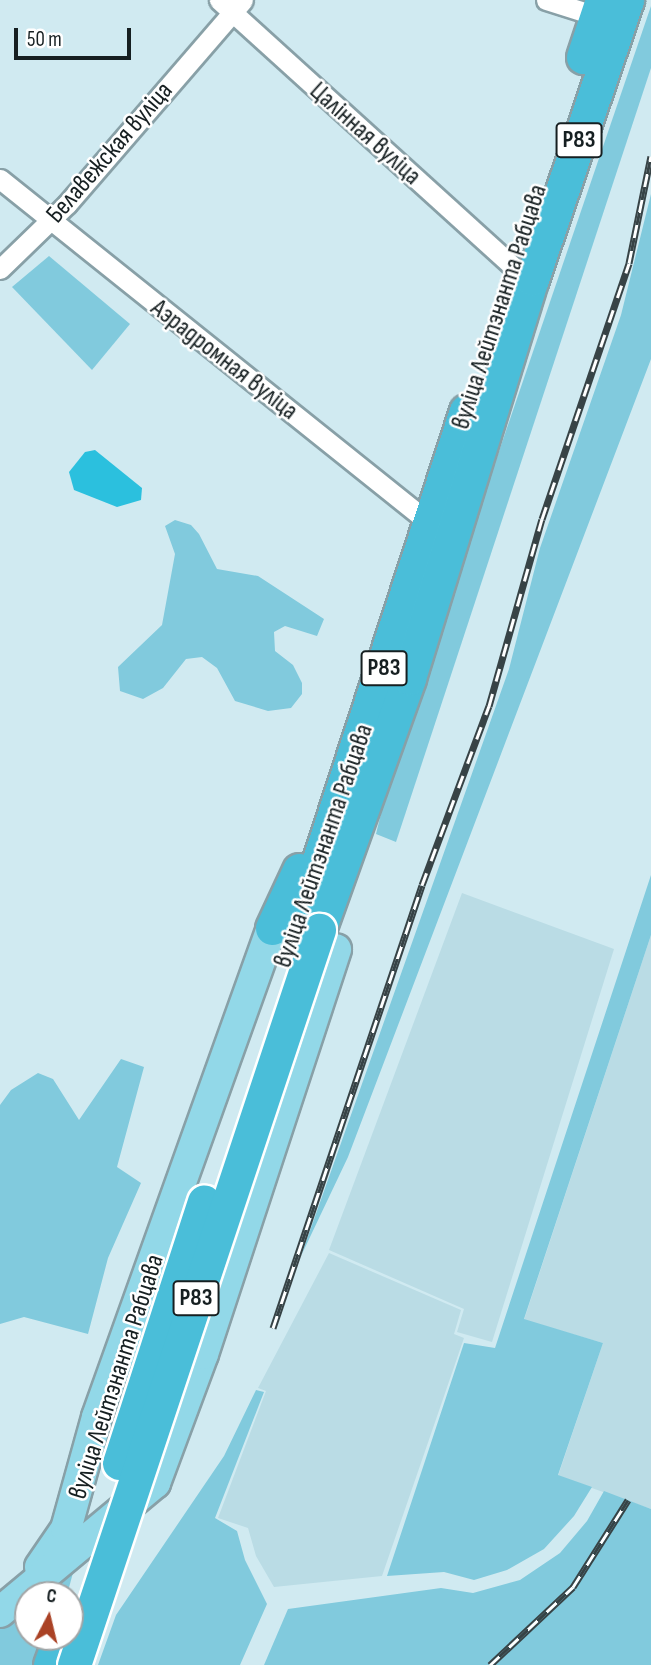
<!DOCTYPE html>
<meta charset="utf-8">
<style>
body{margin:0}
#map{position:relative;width:651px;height:1665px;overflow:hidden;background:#d0eaf1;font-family:"Sofia Sans Condensed",sans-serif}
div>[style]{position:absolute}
.built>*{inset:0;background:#badce5}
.green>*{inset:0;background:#81cadd}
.water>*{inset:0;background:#2bc0de}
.roads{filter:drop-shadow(2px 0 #88a0a7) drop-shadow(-2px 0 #88a0a7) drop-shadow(0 2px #88a0a7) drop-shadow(0 -2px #88a0a7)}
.street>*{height:19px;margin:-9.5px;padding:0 9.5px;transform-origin:9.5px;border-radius:9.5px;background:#fff}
.primary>*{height:30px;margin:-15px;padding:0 15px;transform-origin:15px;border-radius:15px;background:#92d8e8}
.highway>*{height:33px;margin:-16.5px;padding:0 16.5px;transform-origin:16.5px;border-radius:16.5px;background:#4abed9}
.rail>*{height:7px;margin-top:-3.5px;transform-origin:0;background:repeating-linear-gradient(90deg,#fff 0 13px,#374346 0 26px);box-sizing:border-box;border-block:2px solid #374346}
.bridges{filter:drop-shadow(2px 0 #fff) drop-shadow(-2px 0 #fff) drop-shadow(0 2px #fff) drop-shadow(0 -2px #fff)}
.highway-bridge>*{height:33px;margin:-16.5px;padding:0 16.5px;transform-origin:16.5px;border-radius:16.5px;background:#4abed9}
span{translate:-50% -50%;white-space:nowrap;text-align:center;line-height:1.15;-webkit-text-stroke:5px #fff;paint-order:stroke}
.shield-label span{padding:2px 5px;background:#fff;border:2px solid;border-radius:5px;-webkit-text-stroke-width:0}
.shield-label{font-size:24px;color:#161f21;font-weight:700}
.street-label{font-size:26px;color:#161f21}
.north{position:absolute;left:14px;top:1581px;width:70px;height:70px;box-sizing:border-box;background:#fff;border:2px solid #a2a5a6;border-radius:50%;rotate:7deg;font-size:19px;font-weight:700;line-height:28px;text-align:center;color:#161f21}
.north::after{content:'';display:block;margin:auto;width:24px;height:32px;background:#aa4225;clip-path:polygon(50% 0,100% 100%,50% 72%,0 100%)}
.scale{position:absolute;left:14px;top:28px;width:117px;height:32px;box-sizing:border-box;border:4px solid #161f21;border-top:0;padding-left:9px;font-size:21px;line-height:24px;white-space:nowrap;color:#161f21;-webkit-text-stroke:5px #fff;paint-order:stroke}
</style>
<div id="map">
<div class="built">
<div style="clip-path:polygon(462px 893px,614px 949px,492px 1342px,457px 1332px,464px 1309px,329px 1250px)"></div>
<div style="clip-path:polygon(651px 935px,651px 1509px,558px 1476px,603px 1343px,524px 1320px)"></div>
<div style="clip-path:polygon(329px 1253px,461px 1310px,454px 1334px,464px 1338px,382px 1576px,274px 1587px,256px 1556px,248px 1528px,218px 1518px,266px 1391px,258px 1388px)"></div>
</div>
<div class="green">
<div style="clip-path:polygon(651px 6px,651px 68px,396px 842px,376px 834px,395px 756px)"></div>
<div style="clip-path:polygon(651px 194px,651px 359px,348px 1157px,301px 1256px,509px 669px,540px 548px,621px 315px)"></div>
<div style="clip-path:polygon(49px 256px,130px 324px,92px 370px,12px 287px)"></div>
<div style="clip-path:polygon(175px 520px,191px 525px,199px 534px,217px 569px,258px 576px,324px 619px,317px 636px,285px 626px,274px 632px,275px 651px,293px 665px,302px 683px,302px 694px,291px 708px,268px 711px,235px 701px,217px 668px,202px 657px,186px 659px,163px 688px,143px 699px,120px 691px,118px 667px,162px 625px,175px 554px,165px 526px)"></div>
<div style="clip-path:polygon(651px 875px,651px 935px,524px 1319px,603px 1343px,558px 1475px,592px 1487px,574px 1516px,544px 1549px,507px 1570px,474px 1580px,444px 1572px,387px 1576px,464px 1343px,495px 1348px)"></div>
<div style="clip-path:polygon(121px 1059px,144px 1067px,117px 1167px,141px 1183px,108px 1258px,88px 1334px,24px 1317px,0 1324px,0 1105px,11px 1090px,38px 1073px,53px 1079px,79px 1120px)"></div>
<div style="clip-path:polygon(256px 1390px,264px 1392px,215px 1518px,237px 1531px,245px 1560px,267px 1604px,240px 1665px,98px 1665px,116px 1615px,224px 1456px)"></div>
<div style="clip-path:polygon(604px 1491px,651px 1509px,651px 1665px,264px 1665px,288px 1609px,441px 1588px,473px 1593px,520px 1580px,560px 1553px,587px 1521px)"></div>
<div style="clip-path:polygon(74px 1569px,67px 1595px,30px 1595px)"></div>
<div style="clip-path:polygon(28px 1597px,28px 1637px,52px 1637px,42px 1665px,0 1665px,0 1622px)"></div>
</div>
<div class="water">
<div style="clip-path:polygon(95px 450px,142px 488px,141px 500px,117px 507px,74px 490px,69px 472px,85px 452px)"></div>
</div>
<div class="roads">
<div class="street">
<div style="left:219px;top:0;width:397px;rotate:42.2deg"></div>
<div style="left:546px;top:0;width:53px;rotate:17.4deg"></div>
<div style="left:0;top:179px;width:558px;rotate:38.68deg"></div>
<div style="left:0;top:269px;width:93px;rotate:-44.1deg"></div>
<div style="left:67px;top:204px;width:269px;rotate:-49.2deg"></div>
</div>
<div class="primary">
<div style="left:40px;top:1567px;width:46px;rotate:-55.6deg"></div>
<div style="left:66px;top:1529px;width:116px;rotate:-74.5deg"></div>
<div style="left:97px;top:1417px;width:519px;rotate:-70.31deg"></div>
<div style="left:0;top:1612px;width:202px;rotate:-39.8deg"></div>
<div style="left:155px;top:1483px;width:138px;rotate:-69.6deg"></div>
<div style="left:203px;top:1354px;width:426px;rotate:-71.8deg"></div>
</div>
<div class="highway">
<div style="left:583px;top:57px;width:60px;rotate:-71.6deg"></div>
<div style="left:303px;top:909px;width:524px;rotate:-71.88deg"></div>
<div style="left:272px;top:928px;width:64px;rotate:-65deg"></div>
<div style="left:319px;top:930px;width:268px;rotate:-70.3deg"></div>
<div style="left:409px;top:678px;width:418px;rotate:-72.9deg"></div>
<div style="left:532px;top:279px;width:295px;rotate:-71.2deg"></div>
<div style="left:50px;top:1665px;width:30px;rotate:-70deg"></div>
</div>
</div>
<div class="rail">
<div style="left:273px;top:1328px;width:467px;rotate:-71.4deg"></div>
<div style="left:422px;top:885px;width:191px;rotate:-69.5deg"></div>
<div style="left:489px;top:706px;width:194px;rotate:-74.2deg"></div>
<div style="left:542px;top:519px;width:270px;rotate:-71.2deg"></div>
<div style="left:629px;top:263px;width:109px;rotate:-78.4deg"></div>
<div style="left:490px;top:1665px;width:114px;rotate:-43.2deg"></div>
<div style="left:573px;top:1587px;width:103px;rotate:-57.7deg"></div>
</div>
<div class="bridges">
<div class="highway-bridge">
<div style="left:119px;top:1463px;width:275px;rotate:-72deg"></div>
<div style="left:74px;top:1665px;width:775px;rotate:-71.57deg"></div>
</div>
</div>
<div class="shield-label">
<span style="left:579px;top:140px">Р83</span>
<span style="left:384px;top:668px">Р83</span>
<span style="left:196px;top:1298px">Р83</span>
</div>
<div class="street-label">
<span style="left:365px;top:134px;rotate:42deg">Цалінная вуліца</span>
<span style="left:110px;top:153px;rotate:-49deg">Белавежская вуліца</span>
<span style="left:500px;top:307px;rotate:-72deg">вуліца Лейтэнанта Рабцава</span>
<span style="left:224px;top:360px;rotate:38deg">Аэрадромная вуліца</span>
<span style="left:324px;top:846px;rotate:-71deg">вуліца Лейтэнанта Рабцава</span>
<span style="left:117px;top:1377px;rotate:-72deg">вуліца Лейтэнанта Рабцава</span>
</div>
<div class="north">С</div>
<div class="scale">50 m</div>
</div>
